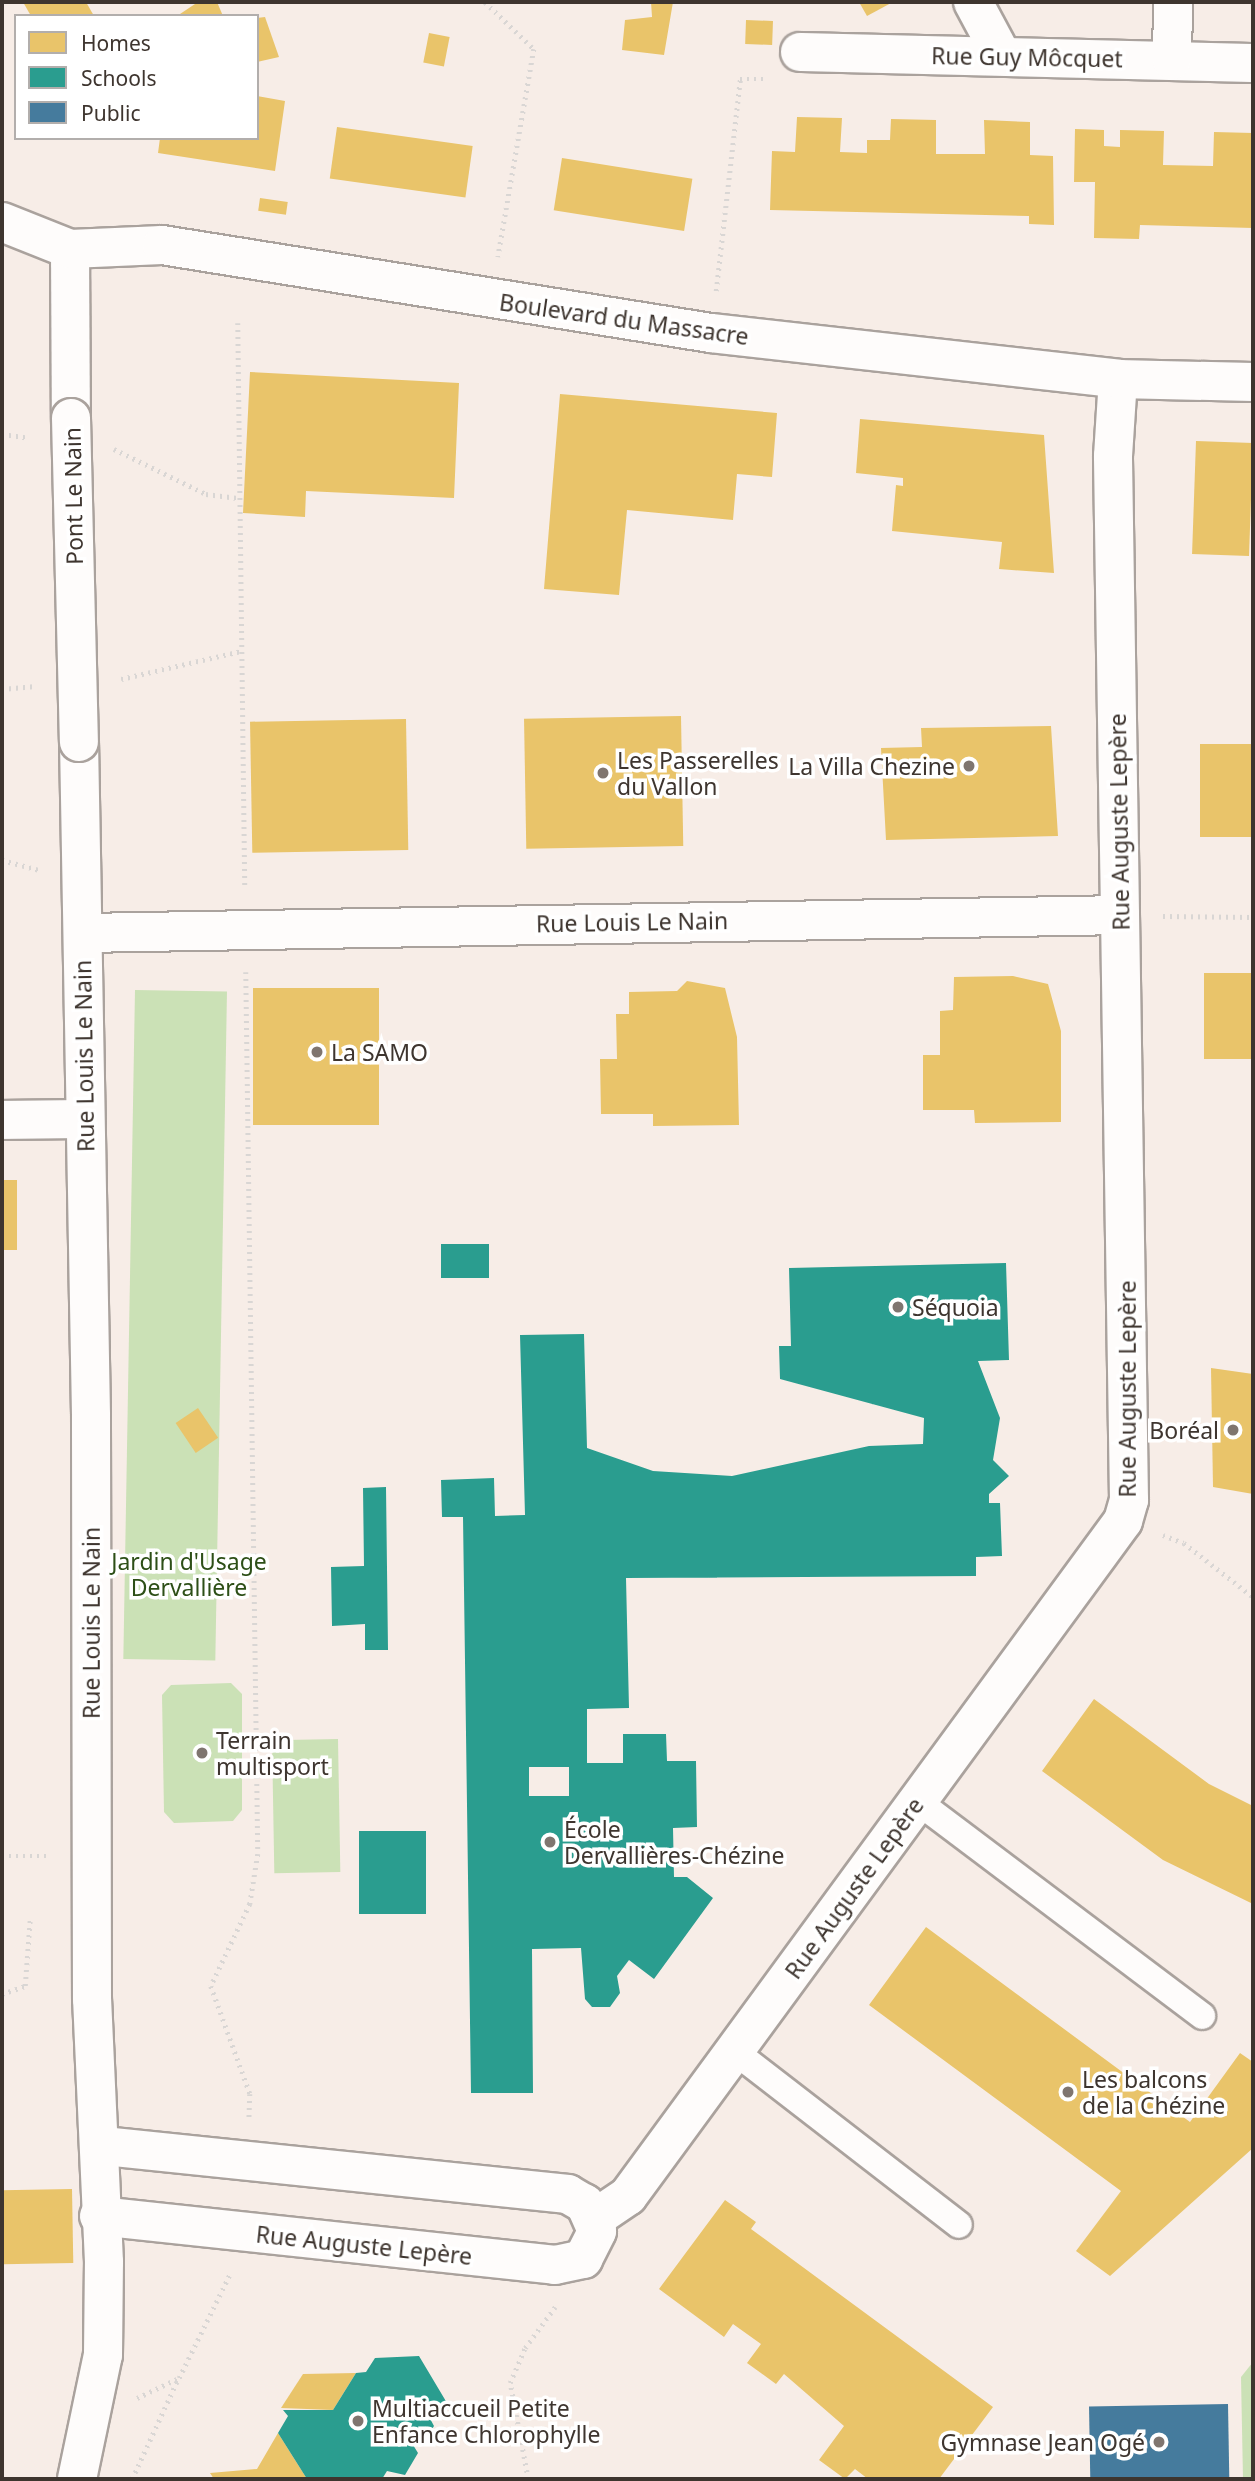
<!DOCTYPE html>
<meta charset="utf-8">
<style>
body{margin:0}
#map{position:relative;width:1255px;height:2481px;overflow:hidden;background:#f7ede7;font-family:"Noto Sans",sans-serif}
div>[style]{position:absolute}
.green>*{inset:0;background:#cbe1b6;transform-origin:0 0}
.homes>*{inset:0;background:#e9c46a;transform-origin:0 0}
.schools>*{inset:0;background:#2a9d8f;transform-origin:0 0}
.public>*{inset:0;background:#457b9d;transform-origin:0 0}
.path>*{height:4.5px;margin-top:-2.25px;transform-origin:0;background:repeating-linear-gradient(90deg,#d9d6d4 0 2px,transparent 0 7px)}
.roads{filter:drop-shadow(2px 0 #aaa29d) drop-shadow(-2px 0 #aaa29d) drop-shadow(0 2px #aaa29d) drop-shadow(0 -2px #aaa29d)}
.service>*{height:26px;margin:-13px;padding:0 13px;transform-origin:13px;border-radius:13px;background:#fefcfb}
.minor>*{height:38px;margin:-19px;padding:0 19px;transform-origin:19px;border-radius:19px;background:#fefcfb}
.secondary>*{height:38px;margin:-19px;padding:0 19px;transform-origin:19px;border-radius:19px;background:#fefcfb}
.bridges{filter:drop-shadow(2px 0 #aaa29d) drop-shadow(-2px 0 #aaa29d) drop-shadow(0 2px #aaa29d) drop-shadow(0 -2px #aaa29d)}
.minor-bridge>*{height:38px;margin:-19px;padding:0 19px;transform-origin:19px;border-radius:19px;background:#fefcfb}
.dots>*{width:19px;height:19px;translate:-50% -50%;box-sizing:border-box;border:4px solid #fff;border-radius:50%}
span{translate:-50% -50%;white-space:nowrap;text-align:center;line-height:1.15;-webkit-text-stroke:7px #fff;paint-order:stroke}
.street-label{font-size:23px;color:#3e352f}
.poi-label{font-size:23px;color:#3e352f}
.left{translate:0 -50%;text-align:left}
.right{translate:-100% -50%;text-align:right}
.park-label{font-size:23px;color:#2d4f17}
.frame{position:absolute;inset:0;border:4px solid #3e352f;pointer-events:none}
.legend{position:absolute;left:14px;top:14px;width:245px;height:126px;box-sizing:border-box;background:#fff;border:2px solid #b2aeac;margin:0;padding:9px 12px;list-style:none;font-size:21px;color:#3e352f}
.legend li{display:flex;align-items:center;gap:14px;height:35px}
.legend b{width:35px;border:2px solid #b2aeac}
</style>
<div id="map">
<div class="green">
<div style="left:135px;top:990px;width:92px;height:669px;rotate:1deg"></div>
<div style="clip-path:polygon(231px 1683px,242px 1694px,242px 1810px,233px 1821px,174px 1823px,164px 1812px,162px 1695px,171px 1685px)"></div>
<div style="left:338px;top:1739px;width:133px;height:66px;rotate:89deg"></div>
<div style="clip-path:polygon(1253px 2362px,1253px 2479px,1243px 2479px,1241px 2377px)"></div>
</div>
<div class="homes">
<div style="clip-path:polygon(23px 2px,86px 2px,94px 16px,31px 16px)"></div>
<div style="clip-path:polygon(198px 2px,217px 2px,223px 16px,177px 16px)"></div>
<div style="clip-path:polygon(651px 2px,673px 2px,664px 55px,622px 50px,625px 20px,652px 17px)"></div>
<div style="clip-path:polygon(859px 2px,893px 2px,867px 16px)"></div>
<div style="clip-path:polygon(265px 17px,279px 57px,257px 62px,257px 18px)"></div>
<div style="left:746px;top:20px;width:27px;height:24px;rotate:2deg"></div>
<div style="left:429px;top:33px;width:21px;height:30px;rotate:11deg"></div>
<div style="clip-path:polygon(257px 96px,285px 101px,275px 171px,158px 153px,160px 138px,257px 138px)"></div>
<div style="clip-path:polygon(797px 117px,842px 118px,840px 152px,867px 153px,867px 140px,890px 140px,891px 119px,936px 120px,936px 154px,985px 154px,984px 120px,1030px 122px,1030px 155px,1053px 156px,1054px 225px,1029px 224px,1029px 216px,770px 210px,772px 151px,795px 152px)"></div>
<div style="left:337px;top:127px;width:137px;height:52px;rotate:8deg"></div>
<div style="clip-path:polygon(1075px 129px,1104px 130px,1104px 146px,1120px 147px,1120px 130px,1164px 131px,1163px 165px,1213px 166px,1214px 132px,1253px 133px,1253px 228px,1140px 225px,1139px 239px,1094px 238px,1095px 182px,1074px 182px)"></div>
<div style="left:562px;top:158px;width:132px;height:53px;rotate:9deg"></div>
<div style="left:260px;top:198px;width:28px;height:13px;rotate:8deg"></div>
<div style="clip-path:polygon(250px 372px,459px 383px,454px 498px,306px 491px,305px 517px,243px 513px)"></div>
<div style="clip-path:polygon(560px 394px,777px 413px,772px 477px,737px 474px,733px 520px,627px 510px,619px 595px,544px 589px)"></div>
<div style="clip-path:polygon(860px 419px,1044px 435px,1054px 573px,999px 569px,1002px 542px,892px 531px,896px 485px,903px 486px,903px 478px,856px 473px)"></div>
<div style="left:1196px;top:441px;width:57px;height:113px;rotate:2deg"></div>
<div style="left:681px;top:716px;width:130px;height:157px;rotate:89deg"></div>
<div style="left:406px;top:719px;width:131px;height:156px;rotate:89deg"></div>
<div style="clip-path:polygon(1051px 726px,1058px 836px,886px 840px,881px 748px,922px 747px,921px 728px)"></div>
<div style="left:1253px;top:744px;width:93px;height:53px;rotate:90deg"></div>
<div style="left:1253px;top:973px;width:86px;height:49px;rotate:90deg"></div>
<div style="clip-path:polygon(1013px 976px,1048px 984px,1061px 1031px,1061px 1122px,975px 1123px,974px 1110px,923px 1110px,923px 1055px,940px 1055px,940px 1011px,953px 1010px,954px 977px)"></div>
<div style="clip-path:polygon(687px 981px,725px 988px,737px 1037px,739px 1125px,653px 1126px,653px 1114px,601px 1114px,600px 1059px,617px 1059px,616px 1014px,629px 1014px,629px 992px,677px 991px)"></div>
<div style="left:379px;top:988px;width:137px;height:126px;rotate:90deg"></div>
<div style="left:2px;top:1180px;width:15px;height:70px"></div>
<div style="clip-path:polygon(1211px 1368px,1253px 1374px,1253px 1494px,1213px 1487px)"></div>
<div style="left:198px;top:1408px;width:36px;height:27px;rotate:56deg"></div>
<div style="clip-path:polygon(1094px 1699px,1209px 1784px,1253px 1806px,1253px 1904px,1163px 1860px,1042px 1771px)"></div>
<div style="clip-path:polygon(926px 1927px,1190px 2122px,1240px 2053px,1253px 2062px,1253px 2148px,1110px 2276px,1076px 2251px,1121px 2191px,869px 2005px)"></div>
<div style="left:72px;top:2189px;width:74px;height:70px;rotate:89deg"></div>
<div style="clip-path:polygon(725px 2200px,756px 2222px,751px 2229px,993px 2407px,939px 2479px,868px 2479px,855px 2469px,845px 2479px,819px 2460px,844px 2426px,784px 2374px,776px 2384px,747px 2363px,761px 2344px,733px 2324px,724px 2337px,659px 2289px)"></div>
<div style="clip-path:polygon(356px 2373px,333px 2410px,281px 2408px,303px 2374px)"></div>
<div style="clip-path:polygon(278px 2433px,307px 2479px,214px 2479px,210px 2473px,257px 2469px)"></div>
</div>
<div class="schools">
<div style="left:441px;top:1244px;width:48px;height:34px"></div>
<div style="clip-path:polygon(evenodd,1006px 1263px,1009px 1360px,978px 1361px,1000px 1418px,993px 1460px,1009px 1476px,989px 1494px,989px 1503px,1000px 1503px,1002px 1556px,976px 1557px,976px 1576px,626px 1578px,629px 1708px,587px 1709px,587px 1763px,623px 1763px,623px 1734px,666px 1734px,667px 1761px,696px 1761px,697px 1827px,673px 1828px,674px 1877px,687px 1877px,713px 1898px,654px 1979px,629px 1960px,617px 1976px,620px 1993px,610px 2007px,592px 2007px,585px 1999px,581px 1948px,532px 1949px,533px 2093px,471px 2093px,463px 1517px,442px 1517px,441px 1480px,494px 1478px,495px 1516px,525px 1515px,520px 1335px,584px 1334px,587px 1448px,653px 1471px,732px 1476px,869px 1446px,923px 1444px,924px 1418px,780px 1379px,779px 1346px,791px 1346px,789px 1268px,1006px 1263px,529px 1767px,569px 1767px,569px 1796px,529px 1796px,529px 1767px)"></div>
<div style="clip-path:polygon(386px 1487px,388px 1650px,365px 1650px,365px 1624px,332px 1626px,331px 1567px,364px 1566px,363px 1488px)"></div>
<div style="left:426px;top:1831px;width:83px;height:67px;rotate:90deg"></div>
<div style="clip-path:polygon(419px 2356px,447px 2403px,440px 2415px,427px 2413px,434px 2426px,425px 2440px,410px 2440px,418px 2453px,405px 2475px,387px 2471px,382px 2479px,307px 2479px,278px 2433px,288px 2416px,283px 2410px,333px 2410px,356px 2373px,366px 2372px,375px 2358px)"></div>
</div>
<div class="public">
<div style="left:1228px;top:2404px;width:75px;height:139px;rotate:89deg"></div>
</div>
<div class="path">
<div style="left:485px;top:2px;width:68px;rotate:43.8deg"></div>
<div style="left:534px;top:49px;width:211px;rotate:99.8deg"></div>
<div style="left:716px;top:291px;width:213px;rotate:-83.5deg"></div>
<div style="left:740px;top:79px;width:26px"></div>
<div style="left:238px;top:323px;width:566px;rotate:89.29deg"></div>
<div style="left:2px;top:434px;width:27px;rotate:8deg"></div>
<div style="left:114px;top:449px;width:102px;rotate:26.1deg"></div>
<div style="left:206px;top:494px;width:32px;rotate:7deg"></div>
<div style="left:121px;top:679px;width:123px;rotate:-13.1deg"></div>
<div style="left:2px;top:689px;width:34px;rotate:-5deg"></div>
<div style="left:2px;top:860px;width:39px;rotate:15deg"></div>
<div style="left:1163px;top:916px;width:90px;rotate:0.6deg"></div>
<div style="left:246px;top:972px;width:882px;rotate:89.22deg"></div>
<div style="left:258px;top:1854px;width:51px;rotate:99.1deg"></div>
<div style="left:250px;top:1904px;width:91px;rotate:115.4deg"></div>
<div style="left:211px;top:1986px;width:115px;rotate:70.1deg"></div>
<div style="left:250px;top:2094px;width:25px;rotate:92deg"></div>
<div style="left:1163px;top:1535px;width:22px;rotate:21deg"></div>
<div style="left:1184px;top:1543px;width:88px;rotate:38deg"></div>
<div style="left:9px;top:1856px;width:41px"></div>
<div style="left:2px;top:1994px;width:24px;rotate:-19deg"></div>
<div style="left:25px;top:1986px;width:66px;rotate:-85.7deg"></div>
<div style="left:137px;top:2398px;width:47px;rotate:-25.5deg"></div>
<div style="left:179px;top:2378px;width:116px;rotate:-63.9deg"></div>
<div style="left:132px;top:2479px;width:110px;rotate:-65.3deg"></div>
<div style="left:528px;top:2479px;width:98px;rotate:-100.6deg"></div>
<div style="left:510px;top:2383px;width:38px;rotate:-67deg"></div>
<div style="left:525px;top:2348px;width:51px;rotate:-53.8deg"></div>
</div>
<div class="roads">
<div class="service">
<div style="left:917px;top:1801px;width:357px;rotate:37deg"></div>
<div style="left:734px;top:2051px;width:284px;rotate:37.7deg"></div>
</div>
<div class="minor">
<div style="left:973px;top:2px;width:61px;rotate:61.8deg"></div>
<div style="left:800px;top:52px;width:453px;rotate:1.4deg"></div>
<div style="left:1172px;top:60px;width:58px;rotate:-89deg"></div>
<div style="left:70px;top:249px;width:169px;rotate:89.7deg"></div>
<div style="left:83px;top:933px;width:1037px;rotate:-0.99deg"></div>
<div style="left:2px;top:1120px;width:82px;rotate:-0.7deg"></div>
<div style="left:99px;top:2216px;width:459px;rotate:6.1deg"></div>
<div style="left:555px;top:2265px;width:29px;rotate:-12deg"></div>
<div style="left:583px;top:2259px;width:31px;rotate:-63deg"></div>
<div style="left:597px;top:2231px;width:30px;rotate:-114deg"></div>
<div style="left:585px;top:2204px;width:20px;rotate:-150deg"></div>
<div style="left:568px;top:2194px;width:470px;rotate:-174.1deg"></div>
<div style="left:594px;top:2219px;width:41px;rotate:-34.1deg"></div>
<div style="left:628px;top:2196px;width:837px;rotate:-53.75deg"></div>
<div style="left:1123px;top:1521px;width:22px;rotate:-74deg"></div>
<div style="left:1129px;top:1500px;width:1044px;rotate:-90.88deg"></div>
<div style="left:1113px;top:456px;width:77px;rotate:-86.3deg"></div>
<div style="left:77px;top:2479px;width:127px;rotate:-78.2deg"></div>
<div style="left:103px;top:2355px;width:93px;rotate:-89.4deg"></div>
<div style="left:104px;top:2262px;width:263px;rotate:-92.6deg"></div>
<div style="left:92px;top:1999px;width:584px;rotate:-90.1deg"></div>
<div style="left:91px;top:1415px;width:673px;rotate:-91.02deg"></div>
</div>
<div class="secondary">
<div style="left:2px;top:222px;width:73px;rotate:21.7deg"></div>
<div style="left:70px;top:249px;width:92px;rotate:-2.5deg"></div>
<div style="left:162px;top:245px;width:556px;rotate:9.11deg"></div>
<div style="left:711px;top:333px;width:410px;rotate:6.4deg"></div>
<div style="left:1118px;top:379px;width:135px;rotate:1.3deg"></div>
</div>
</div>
<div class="bridges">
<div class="minor-bridge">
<div style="left:71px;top:418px;width:324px;rotate:88.6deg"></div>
</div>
</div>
<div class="dots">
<div style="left:969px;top:766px;background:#7f756f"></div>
<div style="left:603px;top:773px;background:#7f756f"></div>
<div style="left:317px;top:1052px;background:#7f756f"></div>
<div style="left:898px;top:1307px;background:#7f756f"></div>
<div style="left:1233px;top:1430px;background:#7f756f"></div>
<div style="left:202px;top:1753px;background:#7f756f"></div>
<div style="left:550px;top:1842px;background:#7f756f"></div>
<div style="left:1068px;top:2092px;background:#7f756f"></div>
<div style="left:358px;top:2421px;background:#7f756f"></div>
<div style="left:1159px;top:2442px;background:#7f756f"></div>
</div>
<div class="street-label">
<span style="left:1027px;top:57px;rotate:1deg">Rue Guy Môcquet</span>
<span style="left:624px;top:319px;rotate:8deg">Boulevard du Massacre</span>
<span style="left:73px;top:496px;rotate:-91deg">Pont Le Nain</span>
<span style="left:1119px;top:822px;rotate:-91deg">Rue Auguste Lepère</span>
<span style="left:632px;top:922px;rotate:-1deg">Rue Louis Le Nain</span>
<span style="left:84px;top:1056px;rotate:-91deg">Rue Louis Le Nain</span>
<span style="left:1127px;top:1389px;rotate:-90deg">Rue Auguste Lepère</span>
<span style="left:91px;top:1623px;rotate:-90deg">Rue Louis Le Nain</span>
<span style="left:854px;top:1888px;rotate:-54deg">Rue Auguste Lepère</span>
<span style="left:364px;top:2245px;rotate:6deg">Rue Auguste Lepère</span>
</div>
<div class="poi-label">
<span class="left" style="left:617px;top:773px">Les Passerelles<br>du Vallon</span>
<span class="right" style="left:955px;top:766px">La Villa Chezine</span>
<span class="left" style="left:331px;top:1052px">La SAMO</span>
<span class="left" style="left:912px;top:1307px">Séquoia</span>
<span class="right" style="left:1219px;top:1430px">Boréal</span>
<span class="left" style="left:216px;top:1753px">Terrain<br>multisport</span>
<span class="left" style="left:564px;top:1842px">École<br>Dervallières-Chézine</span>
<span class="left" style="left:1082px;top:2092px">Les balcons<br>de la Chézine</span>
<span class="left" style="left:372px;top:2421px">Multiaccueil Petite<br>Enfance Chlorophylle</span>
<span class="right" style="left:1145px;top:2442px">Gymnase Jean Ogé</span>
</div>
<div class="park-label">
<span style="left:189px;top:1574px">Jardin d'Usage<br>Dervallière</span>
</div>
<div class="frame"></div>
<ul class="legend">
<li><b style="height:19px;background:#e9c46a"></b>Homes</li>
<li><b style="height:19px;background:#2a9d8f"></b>Schools</li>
<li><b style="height:19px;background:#457b9d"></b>Public</li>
</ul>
</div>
